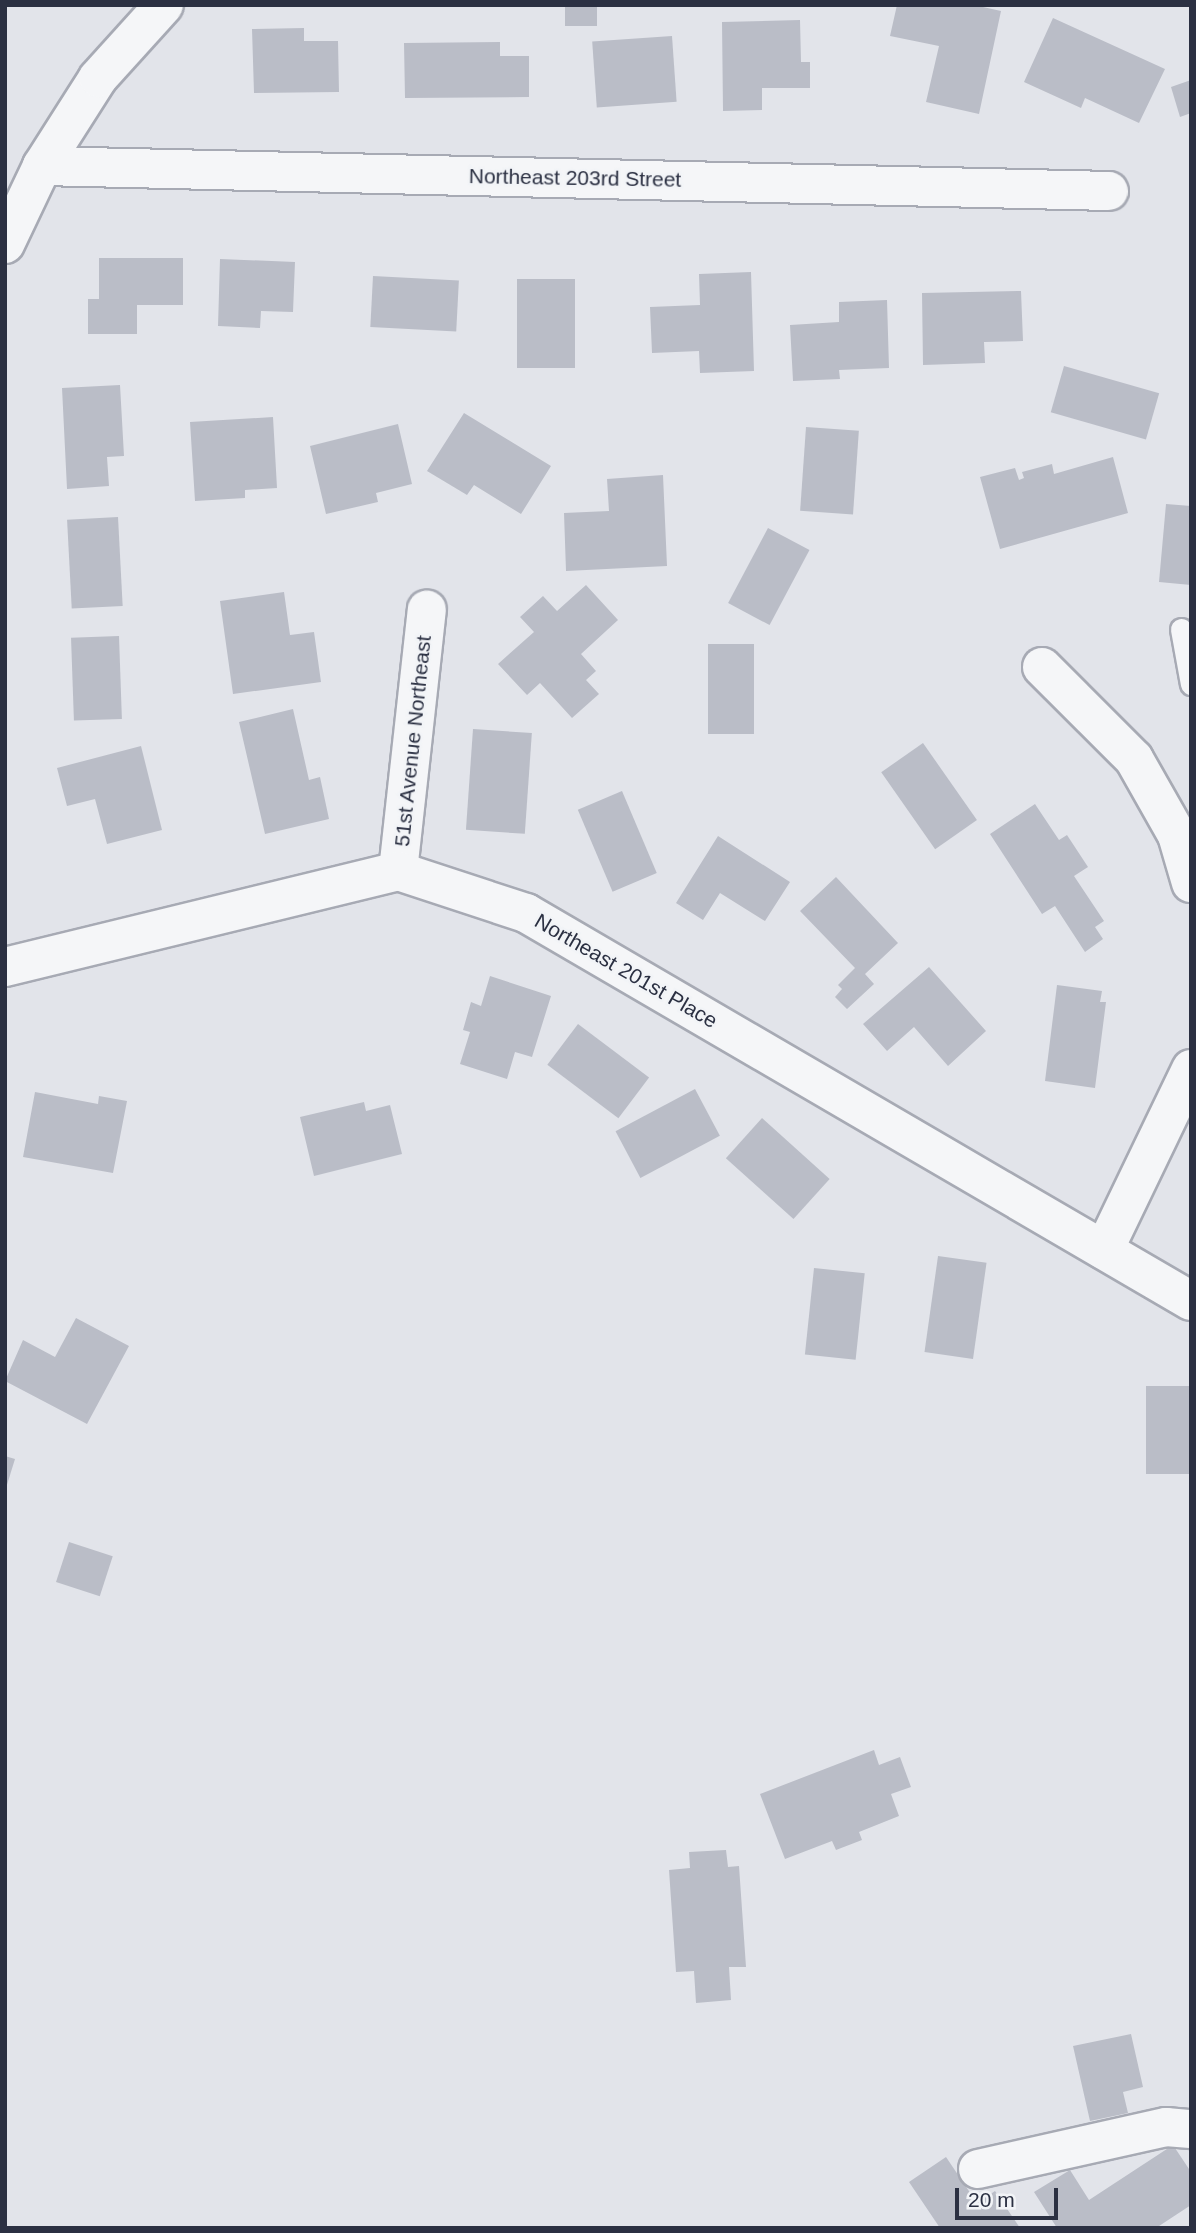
<!DOCTYPE html>
<style>
body{margin:0}
#map{position:relative;width:1196px;height:2233px;overflow:hidden;background:#e2e4ea;font-family:Arial,sans-serif}
div>[style]{position:absolute}
.building>*{inset:0;background:#babdc7;transform-origin:0 0}
.roads{filter:drop-shadow(2px 0 #a7aab4) drop-shadow(-2px 0 #a7aab4) drop-shadow(0 2px #a7aab4) drop-shadow(0 -2px #a7aab4)}
.service>*{height:21px;margin:-10.5px;padding:0 10.5px;transform-origin:10.5px;border-radius:10.5px;background:#f5f6f8}
.minor>*{height:38px;margin:-19px;padding:0 19px;transform-origin:19px;border-radius:19px;background:#f5f6f8}
.tertiary>*{height:38px;margin:-19px;padding:0 19px;transform-origin:19px;border-radius:19px;background:#f5f6f8}
span{translate:-50% -50%;white-space:nowrap;text-align:center;line-height:1.15;-webkit-text-stroke:5px #f2f4f7;paint-order:stroke}
.street-label{font-size:21px;color:#2b3042}
.frame{position:absolute;inset:0;border:7px solid #2b3042;pointer-events:none}
.scale{position:absolute;left:955px;top:2188px;width:103px;height:32px;box-sizing:border-box;border:4px solid #2b3042;border-top:0;padding-left:9px;font-size:21px;line-height:24px;white-space:nowrap;color:#2b3042;-webkit-text-stroke:5px #f2f4f7;paint-order:stroke}
</style>
<div id="map">
<div class="building">
<div style="left:565px;top:5px;width:32px;height:21px"></div>
<div style="clip-path:polygon(897px 5px,974px 5px,1001px 11px,979px 114px,926px 102px,939px 46px,890px 36px)"></div>
<div style="clip-path:polygon(1053px 18px,1165px 69px,1139px 123px,1085px 98px,1081px 108px,1024px 82px)"></div>
<div style="clip-path:polygon(800px 20px,801px 62px,810px 62px,810px 88px,762px 88px,762px 110px,723px 111px,722px 22px)"></div>
<div style="clip-path:polygon(304px 28px,304px 41px,338px 41px,339px 92px,254px 93px,252px 29px)"></div>
<div style="left:672px;top:36px;width:66px;height:80px;rotate:86deg"></div>
<div style="clip-path:polygon(500px 42px,500px 56px,529px 56px,529px 97px,405px 98px,404px 43px)"></div>
<div style="clip-path:polygon(1191px 80px,1191px 113px,1180px 117px,1171px 87px)"></div>
<div style="clip-path:polygon(99px 258px,183px 258px,183px 305px,137px 305px,137px 334px,88px 334px,88px 299px,99px 299px)"></div>
<div style="clip-path:polygon(220px 259px,295px 262px,293px 312px,261px 311px,260px 328px,218px 326px)"></div>
<div style="clip-path:polygon(751px 272px,754px 371px,700px 373px,699px 351px,652px 353px,650px 307px,700px 305px,699px 274px)"></div>
<div style="left:373px;top:276px;width:86px;height:51px;rotate:3deg"></div>
<div style="left:517px;top:279px;width:58px;height:89px"></div>
<div style="clip-path:polygon(1021px 291px,1023px 341px,984px 342px,985px 363px,923px 365px,922px 293px)"></div>
<div style="clip-path:polygon(887px 300px,889px 368px,839px 370px,840px 379px,793px 381px,790px 325px,839px 322px,839px 302px)"></div>
<div style="left:1064px;top:366px;width:99px;height:48px;rotate:16deg"></div>
<div style="clip-path:polygon(120px 385px,124px 456px,107px 457px,109px 486px,67px 489px,62px 388px)"></div>
<div style="clip-path:polygon(464px 413px,551px 466px,521px 514px,474px 485px,467px 495px,427px 471px)"></div>
<div style="clip-path:polygon(273px 417px,277px 488px,245px 490px,245px 498px,195px 501px,190px 422px)"></div>
<div style="clip-path:polygon(398px 424px,412px 484px,376px 493px,378px 502px,326px 514px,310px 446px)"></div>
<div style="left:806px;top:427px;width:53px;height:84px;rotate:4deg"></div>
<div style="clip-path:polygon(1113px 457px,1128px 513px,1000px 549px,980px 477px,1015px 468px,1019px 480px,1024px 478px,1022px 472px,1052px 464px,1054px 474px)"></div>
<div style="clip-path:polygon(663px 475px,667px 566px,566px 571px,564px 513px,609px 511px,607px 479px)"></div>
<div style="clip-path:polygon(1166px 504px,1191px 506px,1191px 585px,1159px 582px)"></div>
<div style="left:118px;top:517px;width:89px;height:51px;rotate:87deg"></div>
<div style="left:768px;top:528px;width:47px;height:85px;rotate:28deg"></div>
<div style="clip-path:polygon(586px 585px,618px 620px,581px 654px,596px 671px,586px 680px,599px 694px,572px 718px,540px 683px,527px 695px,498px 664px,534px 632px,520px 617px,543px 596px,557px 611px)"></div>
<div style="clip-path:polygon(284px 592px,290px 635px,314px 632px,321px 682px,233px 694px,220px 601px)"></div>
<div style="left:119px;top:636px;width:83px;height:48px;rotate:88deg"></div>
<div style="left:708px;top:644px;width:46px;height:90px"></div>
<div style="clip-path:polygon(293px 709px,309px 780px,320px 777px,329px 819px,265px 834px,239px 722px)"></div>
<div style="left:473px;top:729px;width:59px;height:101px;rotate:4deg"></div>
<div style="left:923px;top:743px;width:94px;height:51px;rotate:55deg"></div>
<div style="clip-path:polygon(141px 746px,162px 830px,107px 844px,95px 799px,67px 806px,57px 768px)"></div>
<div style="left:622px;top:791px;width:89px;height:48px;rotate:67deg"></div>
<div style="clip-path:polygon(1035px 804px,1059px 840px,1067px 835px,1088px 867px,1074px 876px,1104px 921px,1095px 927px,1103px 939px,1085px 952px,1055px 906px,1042px 914px,990px 834px)"></div>
<div style="clip-path:polygon(718px 836px,790px 882px,765px 921px,720px 893px,703px 920px,676px 903px)"></div>
<div style="clip-path:polygon(836px 877px,898px 943px,865px 974px,874px 984px,847px 1009px,835px 997px,842px 989px,838px 985px,855px 968px,800px 911px)"></div>
<div style="clip-path:polygon(929px 967px,986px 1031px,948px 1066px,914px 1027px,887px 1051px,863px 1024px)"></div>
<div style="clip-path:polygon(490px 976px,551px 996px,532px 1057px,515px 1052px,507px 1079px,460px 1064px,470px 1032px,463px 1030px,471px 1002px,481px 1006px)"></div>
<div style="clip-path:polygon(1057px 985px,1102px 991px,1100px 1002px,1106px 1002px,1095px 1088px,1045px 1081px)"></div>
<div style="left:578px;top:1024px;width:89px;height:51px;rotate:37deg"></div>
<div style="left:695px;top:1089px;width:53px;height:90px;rotate:62deg"></div>
<div style="clip-path:polygon(35px 1092px,98px 1104px,99px 1096px,127px 1101px,113px 1173px,23px 1157px)"></div>
<div style="clip-path:polygon(364px 1102px,366px 1111px,390px 1105px,402px 1154px,314px 1176px,300px 1117px)"></div>
<div style="left:762px;top:1118px;width:91px;height:54px;rotate:42deg"></div>
<div style="left:938px;top:1256px;width:49px;height:97px;rotate:8deg"></div>
<div style="left:814px;top:1268px;width:51px;height:87px;rotate:6deg"></div>
<div style="clip-path:polygon(76px 1318px,129px 1346px,87px 1424px,5px 1381px,23px 1340px,55px 1357px)"></div>
<div style="left:1146px;top:1386px;width:45px;height:88px"></div>
<div style="clip-path:polygon(5px 1456px,15px 1459px,6px 1488px,5px 1488px)"></div>
<div style="left:69px;top:1542px;width:46px;height:42px;rotate:18deg"></div>
<div style="clip-path:polygon(874px 1750px,879px 1765px,900px 1757px,911px 1787px,891px 1794px,899px 1816px,859px 1832px,862px 1840px,836px 1850px,832px 1841px,785px 1859px,760px 1794px)"></div>
<div style="clip-path:polygon(726px 1850px,728px 1867px,739px 1866px,746px 1967px,729px 1967px,731px 2000px,696px 2003px,694px 1971px,676px 1972px,669px 1870px,690px 1868px,689px 1852px)"></div>
<div style="clip-path:polygon(1131px 2034px,1143px 2087px,1123px 2092px,1128px 2113px,1090px 2121px,1073px 2046px)"></div>
<div style="clip-path:polygon(1173px 2145px,1191px 2172px,1191px 2205px,1156px 2228px,1057px 2228px,1034px 2192px,1070px 2170px,1089px 2200px)"></div>
<div style="clip-path:polygon(946px 2157px,977px 2203px,995px 2191px,1020px 2228px,940px 2228px,909px 2182px)"></div>
</div>
<div class="roads">
<div class="service">
<div style="left:1181px;top:629px;width:56px;rotate:79.7deg"></div>
</div>
<div class="minor">
<div style="left:42px;top:166px;width:1067px;rotate:1.34deg"></div>
<div style="left:1042px;top:667px;width:130px;rotate:45deg"></div>
<div style="left:1134px;top:759px;width:87px;rotate:60.5deg"></div>
<div style="left:1177px;top:835px;width:50px;rotate:73.7deg"></div>
<div style="left:398px;top:871px;width:263px;rotate:-83.7deg"></div>
<div style="left:5px;top:967px;width:405px;rotate:-13.7deg"></div>
<div style="left:398px;top:871px;width:135px;rotate:18.2deg"></div>
<div style="left:526px;top:913px;width:770px;rotate:30.26deg"></div>
<div style="left:1104px;top:1250px;width:201px;rotate:-64.3deg"></div>
<div style="left:978px;top:2169px;width:193px;rotate:-12.6deg"></div>
<div style="left:1166px;top:2127px;width:25px;rotate:5deg"></div>
</div>
<div class="tertiary">
<div style="left:5px;top:244px;width:86px;rotate:-64.6deg"></div>
<div style="left:42px;top:166px;width:104px;rotate:-57.5deg"></div>
<div style="left:98px;top:78px;width:98px;rotate:-47.9deg"></div>
</div>
</div>
<div class="street-label">
<span style="left:575px;top:178px;rotate:1deg">Northeast 203rd Street</span>
<span style="left:413px;top:741px;rotate:-84deg">51st Avenue Northeast</span>
<span style="left:626px;top:971px;rotate:30deg">Northeast 201st Place</span>
</div>
<div class="frame"></div>
<div class="scale">20 m</div>
</div>
